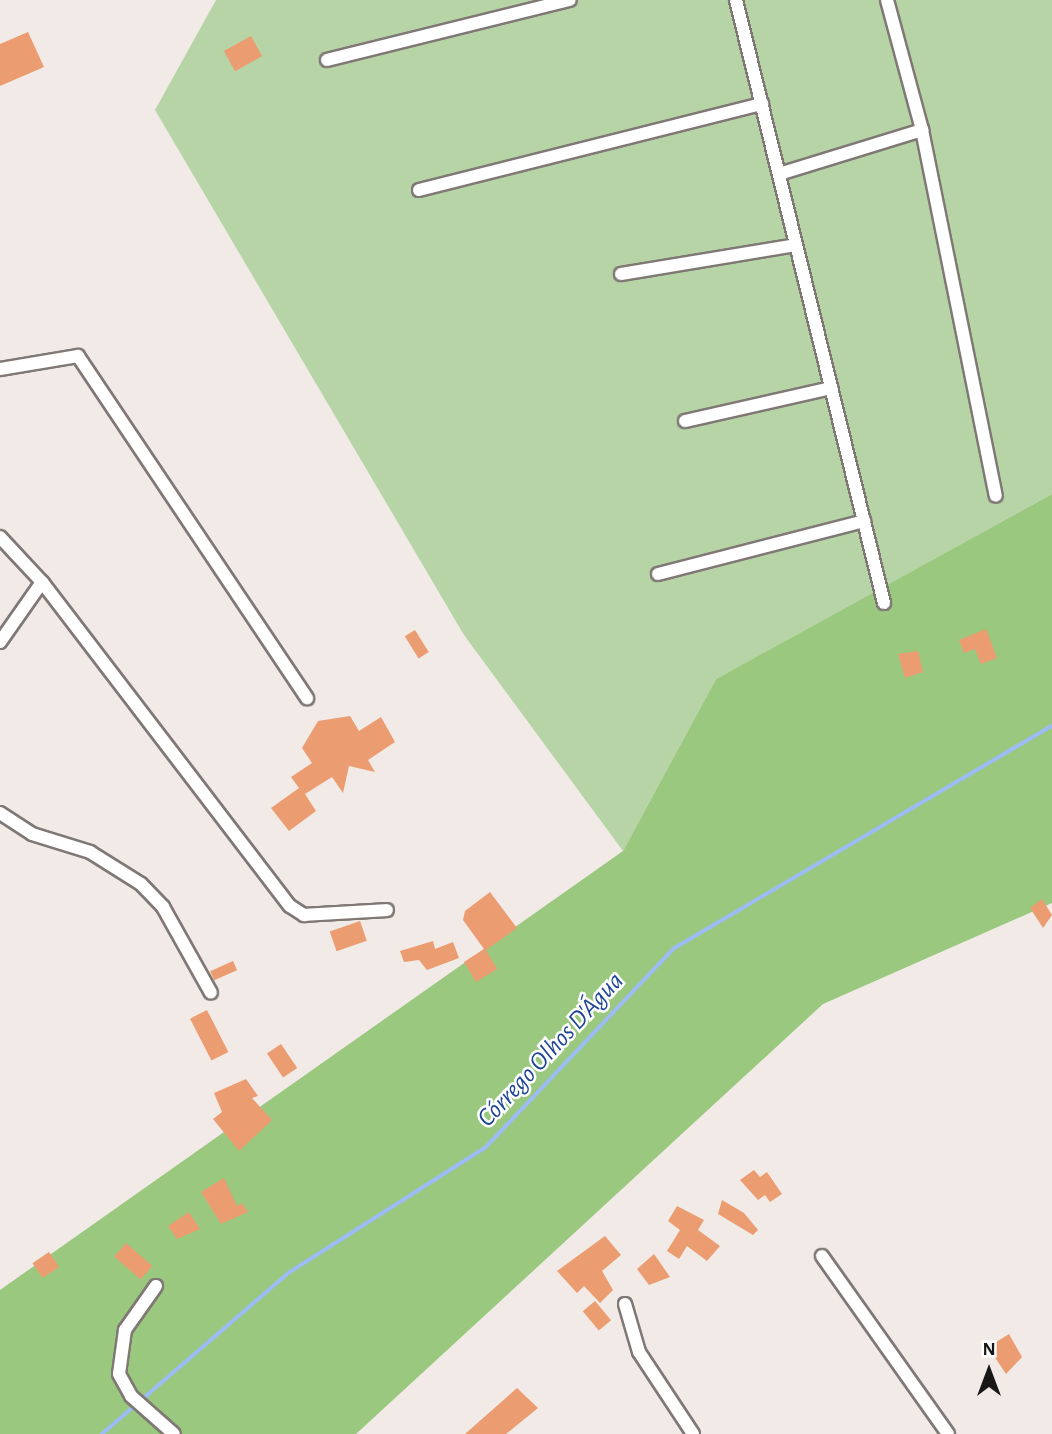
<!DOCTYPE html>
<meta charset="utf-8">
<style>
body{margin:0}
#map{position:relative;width:1052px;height:1434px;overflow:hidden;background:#f1eae6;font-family:"Alegreya Sans",sans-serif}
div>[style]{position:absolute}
.green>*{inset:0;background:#b6d4a5}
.forest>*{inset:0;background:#9ac87e}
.stream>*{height:3.5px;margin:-1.75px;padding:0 1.75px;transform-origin:1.75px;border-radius:1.75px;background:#9dbcf5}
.building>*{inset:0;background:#eb9d71;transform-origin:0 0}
.roads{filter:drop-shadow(2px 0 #7f7875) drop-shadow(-2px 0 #7f7875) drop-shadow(0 2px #7f7875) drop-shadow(0 -2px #7f7875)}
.street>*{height:12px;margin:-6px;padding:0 6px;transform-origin:6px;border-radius:6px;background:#fff}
span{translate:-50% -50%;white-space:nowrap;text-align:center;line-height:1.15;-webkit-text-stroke:5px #fff;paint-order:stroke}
.water-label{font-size:26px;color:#1d4495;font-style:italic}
.north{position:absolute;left:954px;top:1336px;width:70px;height:70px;-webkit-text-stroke:5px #fff;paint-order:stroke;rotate:0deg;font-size:19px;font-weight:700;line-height:28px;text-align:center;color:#191715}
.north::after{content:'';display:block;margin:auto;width:24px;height:32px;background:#191715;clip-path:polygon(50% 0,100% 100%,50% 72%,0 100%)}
</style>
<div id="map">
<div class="green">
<div style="clip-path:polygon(216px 0,1052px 0,1052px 494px,716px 679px,623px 851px,464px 635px,155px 110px)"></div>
</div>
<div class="forest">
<div style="clip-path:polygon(1052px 494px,1052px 903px,823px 1004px,356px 1434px,0 1434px,0 1290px,623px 851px,716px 679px)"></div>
</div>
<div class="stream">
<div style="left:102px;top:1434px;width:248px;rotate:-40.8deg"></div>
<div style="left:290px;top:1272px;width:232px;rotate:-32.5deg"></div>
<div style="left:486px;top:1147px;width:272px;rotate:-46.6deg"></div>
<div style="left:673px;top:949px;width:440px;rotate:-30.5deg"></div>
</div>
<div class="building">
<div style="clip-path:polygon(28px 32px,44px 67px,0 86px,0 44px)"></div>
<div style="left:251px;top:36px;width:23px;height:31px;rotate:61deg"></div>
<div style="clip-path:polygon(986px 629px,997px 658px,981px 664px,975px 649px,964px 653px,959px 640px)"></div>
<div style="left:415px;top:630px;width:26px;height:12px;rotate:58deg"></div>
<div style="clip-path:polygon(918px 651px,923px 672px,905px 678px,898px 654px)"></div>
<div style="clip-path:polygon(350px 716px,359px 731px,381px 717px,395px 742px,368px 760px,375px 772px,349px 766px,343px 793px,332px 777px,305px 794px,316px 811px,289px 831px,271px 808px,299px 788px,291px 777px,312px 763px,302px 748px,318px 721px)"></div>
<div style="clip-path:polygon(490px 892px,517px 928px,486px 950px,497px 969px,476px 982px,464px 962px,484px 949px,463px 920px,465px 911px)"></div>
<div style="clip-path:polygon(1042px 899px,1052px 915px,1043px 928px,1030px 908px)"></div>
<div style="left:360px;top:921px;width:21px;height:32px;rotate:71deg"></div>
<div style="clip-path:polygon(433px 941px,435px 949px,453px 942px,459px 958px,427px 970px,419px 960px,404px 962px,400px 951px)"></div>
<div style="left:233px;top:961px;width:10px;height:25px;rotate:66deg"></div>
<div style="left:207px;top:1010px;width:47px;height:19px;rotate:63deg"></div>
<div style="left:281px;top:1044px;width:29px;height:17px;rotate:56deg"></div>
<div style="clip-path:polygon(246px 1079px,258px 1096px,252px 1098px,272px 1120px,239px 1151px,213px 1119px,222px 1112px,214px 1093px)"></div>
<div style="clip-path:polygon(754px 1170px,760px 1177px,767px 1172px,782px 1194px,770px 1202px,765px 1195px,758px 1200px,740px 1180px)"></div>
<div style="clip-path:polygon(224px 1178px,237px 1206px,242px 1203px,248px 1212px,221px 1224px,201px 1192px)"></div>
<div style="clip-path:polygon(722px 1200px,744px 1213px,758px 1230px,753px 1235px,718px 1214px)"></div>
<div style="clip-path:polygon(677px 1206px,704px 1220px,698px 1230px,720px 1246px,707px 1261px,687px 1246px,679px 1259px,667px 1251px,680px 1230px,668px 1221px)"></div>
<div style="clip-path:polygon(189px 1212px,200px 1229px,177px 1239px,168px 1226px)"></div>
<div style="clip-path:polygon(605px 1236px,621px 1255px,602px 1271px,613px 1290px,600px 1303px,584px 1286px,577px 1293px,557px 1271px)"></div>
<div style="left:126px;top:1243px;width:35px;height:18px;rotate:41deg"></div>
<div style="left:49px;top:1252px;width:18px;height:20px;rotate:56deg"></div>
<div style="clip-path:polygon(654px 1254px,670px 1277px,649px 1285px,637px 1269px)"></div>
<div style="left:595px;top:1301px;width:25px;height:16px;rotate:50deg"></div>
<div style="clip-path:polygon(1009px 1334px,1022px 1357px,1006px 1374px,988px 1347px)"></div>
<div style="clip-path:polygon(517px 1388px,538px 1408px,506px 1434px,465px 1434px)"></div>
</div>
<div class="roads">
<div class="street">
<div style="left:736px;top:0;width:621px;rotate:76.21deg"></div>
<div style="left:887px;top:0;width:135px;rotate:74.9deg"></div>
<div style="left:922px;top:130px;width:373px;rotate:78.6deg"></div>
<div style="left:327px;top:60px;width:250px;rotate:-13.9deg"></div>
<div style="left:779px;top:174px;width:150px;rotate:-17.1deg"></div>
<div style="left:419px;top:190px;width:354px;rotate:-14.1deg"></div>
<div style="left:621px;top:274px;width:177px;rotate:-9.4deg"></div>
<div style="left:0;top:369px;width:79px;rotate:-9.5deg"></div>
<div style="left:78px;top:356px;width:412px;rotate:56.2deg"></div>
<div style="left:685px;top:421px;width:150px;rotate:-12.7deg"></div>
<div style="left:0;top:537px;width:62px;rotate:47deg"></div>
<div style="left:42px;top:582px;width:408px;rotate:52.6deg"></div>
<div style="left:290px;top:906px;width:17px;rotate:33deg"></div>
<div style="left:304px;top:915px;width:83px;rotate:-3.4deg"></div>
<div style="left:658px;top:574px;width:213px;rotate:-14.4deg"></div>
<div style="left:0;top:642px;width:73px;rotate:-55deg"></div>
<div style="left:0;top:813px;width:38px;rotate:33deg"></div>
<div style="left:32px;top:834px;width:61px;rotate:17.2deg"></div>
<div style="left:90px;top:852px;width:60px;rotate:32.1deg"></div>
<div style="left:141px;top:884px;width:32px;rotate:46deg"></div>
<div style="left:163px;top:907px;width:98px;rotate:60.8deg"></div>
<div style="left:822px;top:1256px;width:218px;rotate:54.7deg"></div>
<div style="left:156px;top:1286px;width:54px;rotate:125.2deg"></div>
<div style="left:125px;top:1330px;width:44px;rotate:97.8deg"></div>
<div style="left:119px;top:1374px;width:25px;rotate:61deg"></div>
<div style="left:131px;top:1396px;width:57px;rotate:41.5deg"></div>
<div style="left:625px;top:1304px;width:50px;rotate:73.7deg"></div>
<div style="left:639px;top:1352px;width:98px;rotate:56.6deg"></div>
</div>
</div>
<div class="water-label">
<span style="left:551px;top:1050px;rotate:-47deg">Córrego Olhos D'Água</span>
</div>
<div class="north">N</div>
</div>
